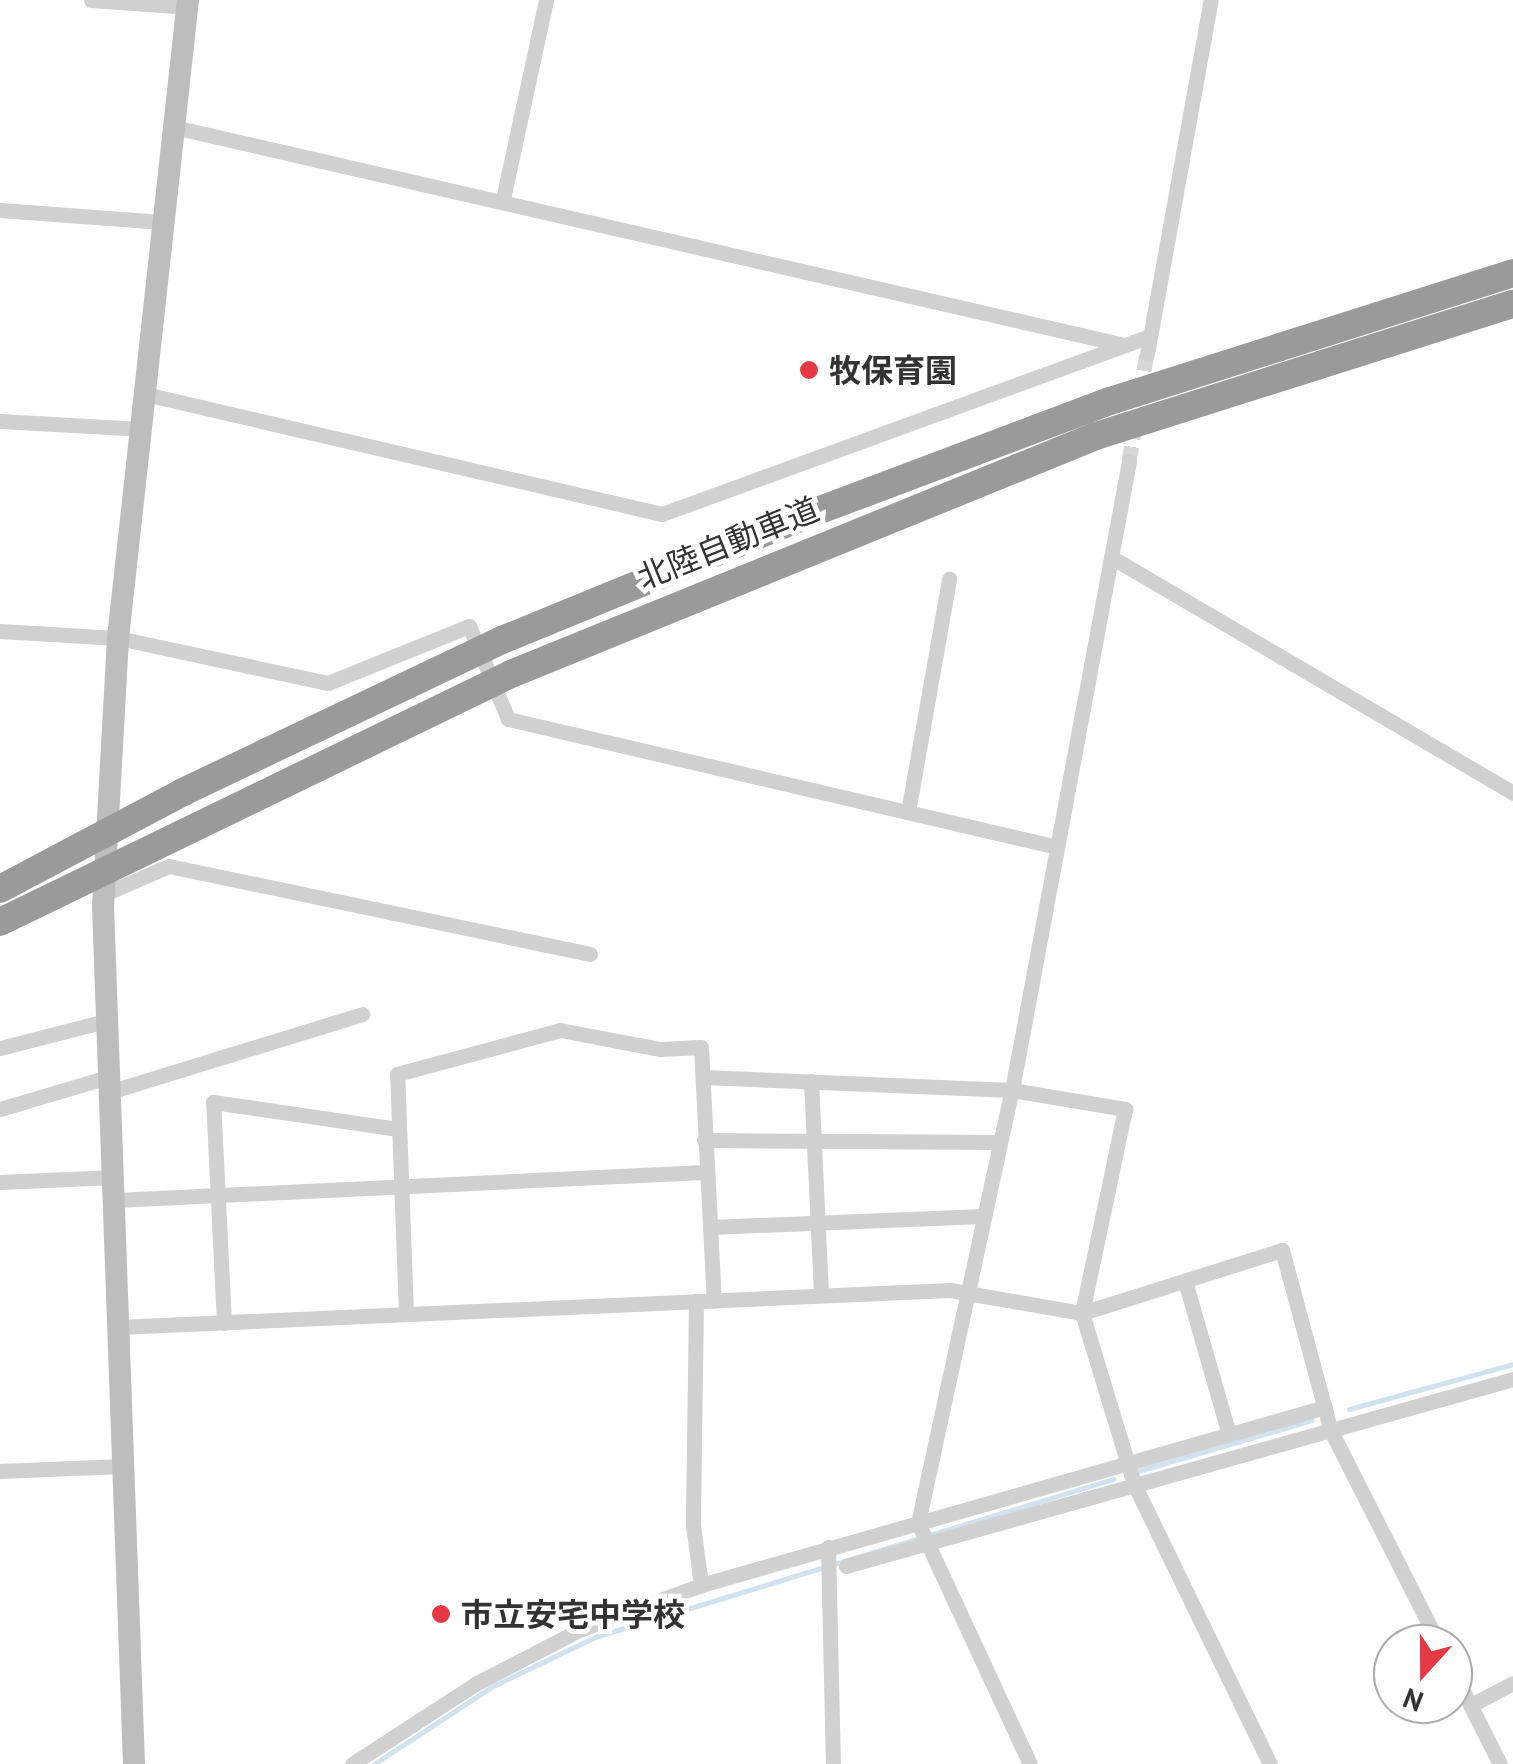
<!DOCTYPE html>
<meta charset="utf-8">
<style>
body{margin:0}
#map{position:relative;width:1513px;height:1764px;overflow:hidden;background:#fff;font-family:"PT Sans","Noto Sans JP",sans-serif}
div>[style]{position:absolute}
.stream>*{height:5px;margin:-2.5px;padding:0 2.5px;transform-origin:2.5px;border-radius:2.5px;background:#cfe2ee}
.street-tunnel>*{height:15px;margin-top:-7.5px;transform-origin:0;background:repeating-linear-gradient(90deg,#d6d6d6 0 15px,transparent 0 23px)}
.street>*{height:15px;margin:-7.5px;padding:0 7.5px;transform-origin:7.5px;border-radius:7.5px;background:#d0d0d0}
.secondary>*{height:22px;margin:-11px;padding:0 11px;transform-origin:11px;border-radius:11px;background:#bdbdbd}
.highway>*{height:28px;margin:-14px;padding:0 14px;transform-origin:14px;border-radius:14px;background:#9a9a9a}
.highway-bridge>*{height:28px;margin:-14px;padding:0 14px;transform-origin:14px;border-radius:14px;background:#9a9a9a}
.dots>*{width:28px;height:28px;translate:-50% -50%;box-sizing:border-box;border:5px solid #fff;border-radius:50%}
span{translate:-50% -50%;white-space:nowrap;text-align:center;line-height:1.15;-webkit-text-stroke:10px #fff;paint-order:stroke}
.poi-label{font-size:32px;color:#333;font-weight:700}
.left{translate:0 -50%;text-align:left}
.street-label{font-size:32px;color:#333}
.north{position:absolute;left:1373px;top:1624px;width:100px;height:100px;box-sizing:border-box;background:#fff;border:2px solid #adadad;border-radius:50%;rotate:201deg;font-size:28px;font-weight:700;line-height:40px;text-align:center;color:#333}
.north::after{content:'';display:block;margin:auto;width:35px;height:45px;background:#e63946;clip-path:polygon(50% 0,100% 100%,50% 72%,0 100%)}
</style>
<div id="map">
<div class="stream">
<div style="left:1349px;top:1409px;width:170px;rotate:-15.3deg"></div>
<div style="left:1138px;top:1471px;width:181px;rotate:-16.3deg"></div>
<div style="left:374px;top:1764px;width:140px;rotate:-33.3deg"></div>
<div style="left:491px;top:1687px;width:115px;rotate:-25.7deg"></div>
<div style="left:595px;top:1637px;width:542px;rotate:-16.96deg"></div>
</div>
<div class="street-tunnel">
<div style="left:1140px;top:393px;width:40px;rotate:-80deg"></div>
<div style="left:1129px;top:461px;width:42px;rotate:-80.3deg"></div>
</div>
<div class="street">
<div style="left:91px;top:0;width:98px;rotate:4.1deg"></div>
<div style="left:174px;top:127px;width:971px;rotate:12.92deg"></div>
<div style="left:503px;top:199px;width:204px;rotate:-77.8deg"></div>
<div style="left:0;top:210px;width:163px;rotate:4.2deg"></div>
<div style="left:1147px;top:354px;width:360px;rotate:-79.8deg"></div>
<div style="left:145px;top:394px;width:531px;rotate:13.07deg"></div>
<div style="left:662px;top:514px;width:519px;rotate:-20.04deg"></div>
<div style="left:0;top:421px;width:141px;rotate:3.2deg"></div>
<div style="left:1111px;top:557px;width:466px;rotate:30.4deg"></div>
<div style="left:0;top:631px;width:118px;rotate:3.4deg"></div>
<div style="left:118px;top:638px;width:215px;rotate:12.1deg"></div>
<div style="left:328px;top:683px;width:152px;rotate:-22deg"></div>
<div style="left:469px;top:626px;width:101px;rotate:67.2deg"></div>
<div style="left:508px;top:719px;width:564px;rotate:13.12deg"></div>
<div style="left:908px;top:812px;width:237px;rotate:-80deg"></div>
<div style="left:104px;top:894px;width:71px;rotate:-23.3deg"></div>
<div style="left:169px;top:866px;width:430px;rotate:11.8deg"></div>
<div style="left:0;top:1048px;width:108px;rotate:-14.4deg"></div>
<div style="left:703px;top:1077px;width:309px;rotate:2.4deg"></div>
<div style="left:1012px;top:1090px;width:115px;rotate:9.5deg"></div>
<div style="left:1125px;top:1109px;width:208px;rotate:101.9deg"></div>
<div style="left:1082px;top:1313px;width:179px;rotate:73.1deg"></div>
<div style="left:1134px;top:1484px;width:311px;rotate:64.1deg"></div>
<div style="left:811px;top:1081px;width:213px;rotate:87.3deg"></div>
<div style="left:109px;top:1092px;width:265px;rotate:-17.1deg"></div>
<div style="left:0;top:1109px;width:113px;rotate:-16.5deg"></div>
<div style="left:704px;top:1140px;width:296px;rotate:0.4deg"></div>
<div style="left:0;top:1182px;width:115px;rotate:-2.5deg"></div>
<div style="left:116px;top:1200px;width:589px;rotate:-2.73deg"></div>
<div style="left:710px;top:1227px;width:273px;rotate:-2.3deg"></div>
<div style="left:1185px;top:1281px;width:159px;rotate:74deg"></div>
<div style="left:696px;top:1301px;width:224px;rotate:90.8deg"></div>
<div style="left:693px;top:1525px;width:61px;rotate:82.4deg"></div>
<div style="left:406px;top:1314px;width:240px;rotate:-92.1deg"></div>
<div style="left:397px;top:1074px;width:169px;rotate:-15.1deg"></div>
<div style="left:560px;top:1030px;width:102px;rotate:10.8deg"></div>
<div style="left:660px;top:1049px;width:41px;rotate:-2.8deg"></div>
<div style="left:701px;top:1047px;width:254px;rotate:87.1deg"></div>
<div style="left:224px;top:1323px;width:221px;rotate:-92.8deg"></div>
<div style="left:213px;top:1102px;width:186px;rotate:8.3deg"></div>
<div style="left:118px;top:1327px;width:833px;rotate:-2.55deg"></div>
<div style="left:950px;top:1290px;width:134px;rotate:9.9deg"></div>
<div style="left:1082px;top:1313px;width:210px;rotate:-17.5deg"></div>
<div style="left:1282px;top:1250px;width:188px;rotate:74.9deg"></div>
<div style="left:1331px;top:1431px;width:239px;rotate:63.1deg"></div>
<div style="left:0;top:1471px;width:122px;rotate:-2.3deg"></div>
<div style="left:828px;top:1547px;width:217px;rotate:88.7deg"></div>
<div style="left:846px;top:1566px;width:693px;rotate:-15.66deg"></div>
<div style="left:1453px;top:1671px;width:104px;rotate:63.2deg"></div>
<div style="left:1471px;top:1705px;width:47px;rotate:-27.6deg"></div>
<div style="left:352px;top:1764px;width:147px;rotate:-33deg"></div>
<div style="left:475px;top:1684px;width:117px;rotate:-27.4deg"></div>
<div style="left:579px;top:1630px;width:130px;rotate:-20.2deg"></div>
<div style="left:701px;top:1585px;width:649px;rotate:-15.92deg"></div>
<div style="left:1030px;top:1764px;width:266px;rotate:-114.9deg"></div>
<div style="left:918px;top:1523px;width:443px;rotate:-77.8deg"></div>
<div style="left:1012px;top:1090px;width:640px;rotate:-79.46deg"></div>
</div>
<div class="secondary">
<div style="left:134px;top:1764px;width:858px;rotate:-92.07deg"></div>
<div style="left:103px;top:907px;width:269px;rotate:-86.8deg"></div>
<div style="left:118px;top:638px;width:642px;rotate:-83.74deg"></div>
</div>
<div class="highway">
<div style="left:502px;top:640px;width:326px;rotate:-22.3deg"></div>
<div style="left:804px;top:516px;width:327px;rotate:-20.6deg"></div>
<div style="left:1110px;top:401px;width:423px;rotate:-17.6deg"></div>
<div style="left:511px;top:674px;width:632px;rotate:-22.14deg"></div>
<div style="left:1096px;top:436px;width:437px;rotate:-17.6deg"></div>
</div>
<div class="highway-bridge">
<div style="left:0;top:889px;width:207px;rotate:-27.9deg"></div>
<div style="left:183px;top:792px;width:353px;rotate:-25.5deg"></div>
<div style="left:0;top:922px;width:568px;rotate:-25.89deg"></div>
</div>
<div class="dots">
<div style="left:809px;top:370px;background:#e63946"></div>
<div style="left:441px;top:1614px;background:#e63946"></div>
</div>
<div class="poi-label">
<span class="left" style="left:829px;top:370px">牧保育園</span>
<span class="left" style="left:461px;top:1614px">市立安宅中学校</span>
</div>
<div class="street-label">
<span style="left:728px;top:543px;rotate:-22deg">北陸自動車道</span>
</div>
<div class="north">N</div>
</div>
